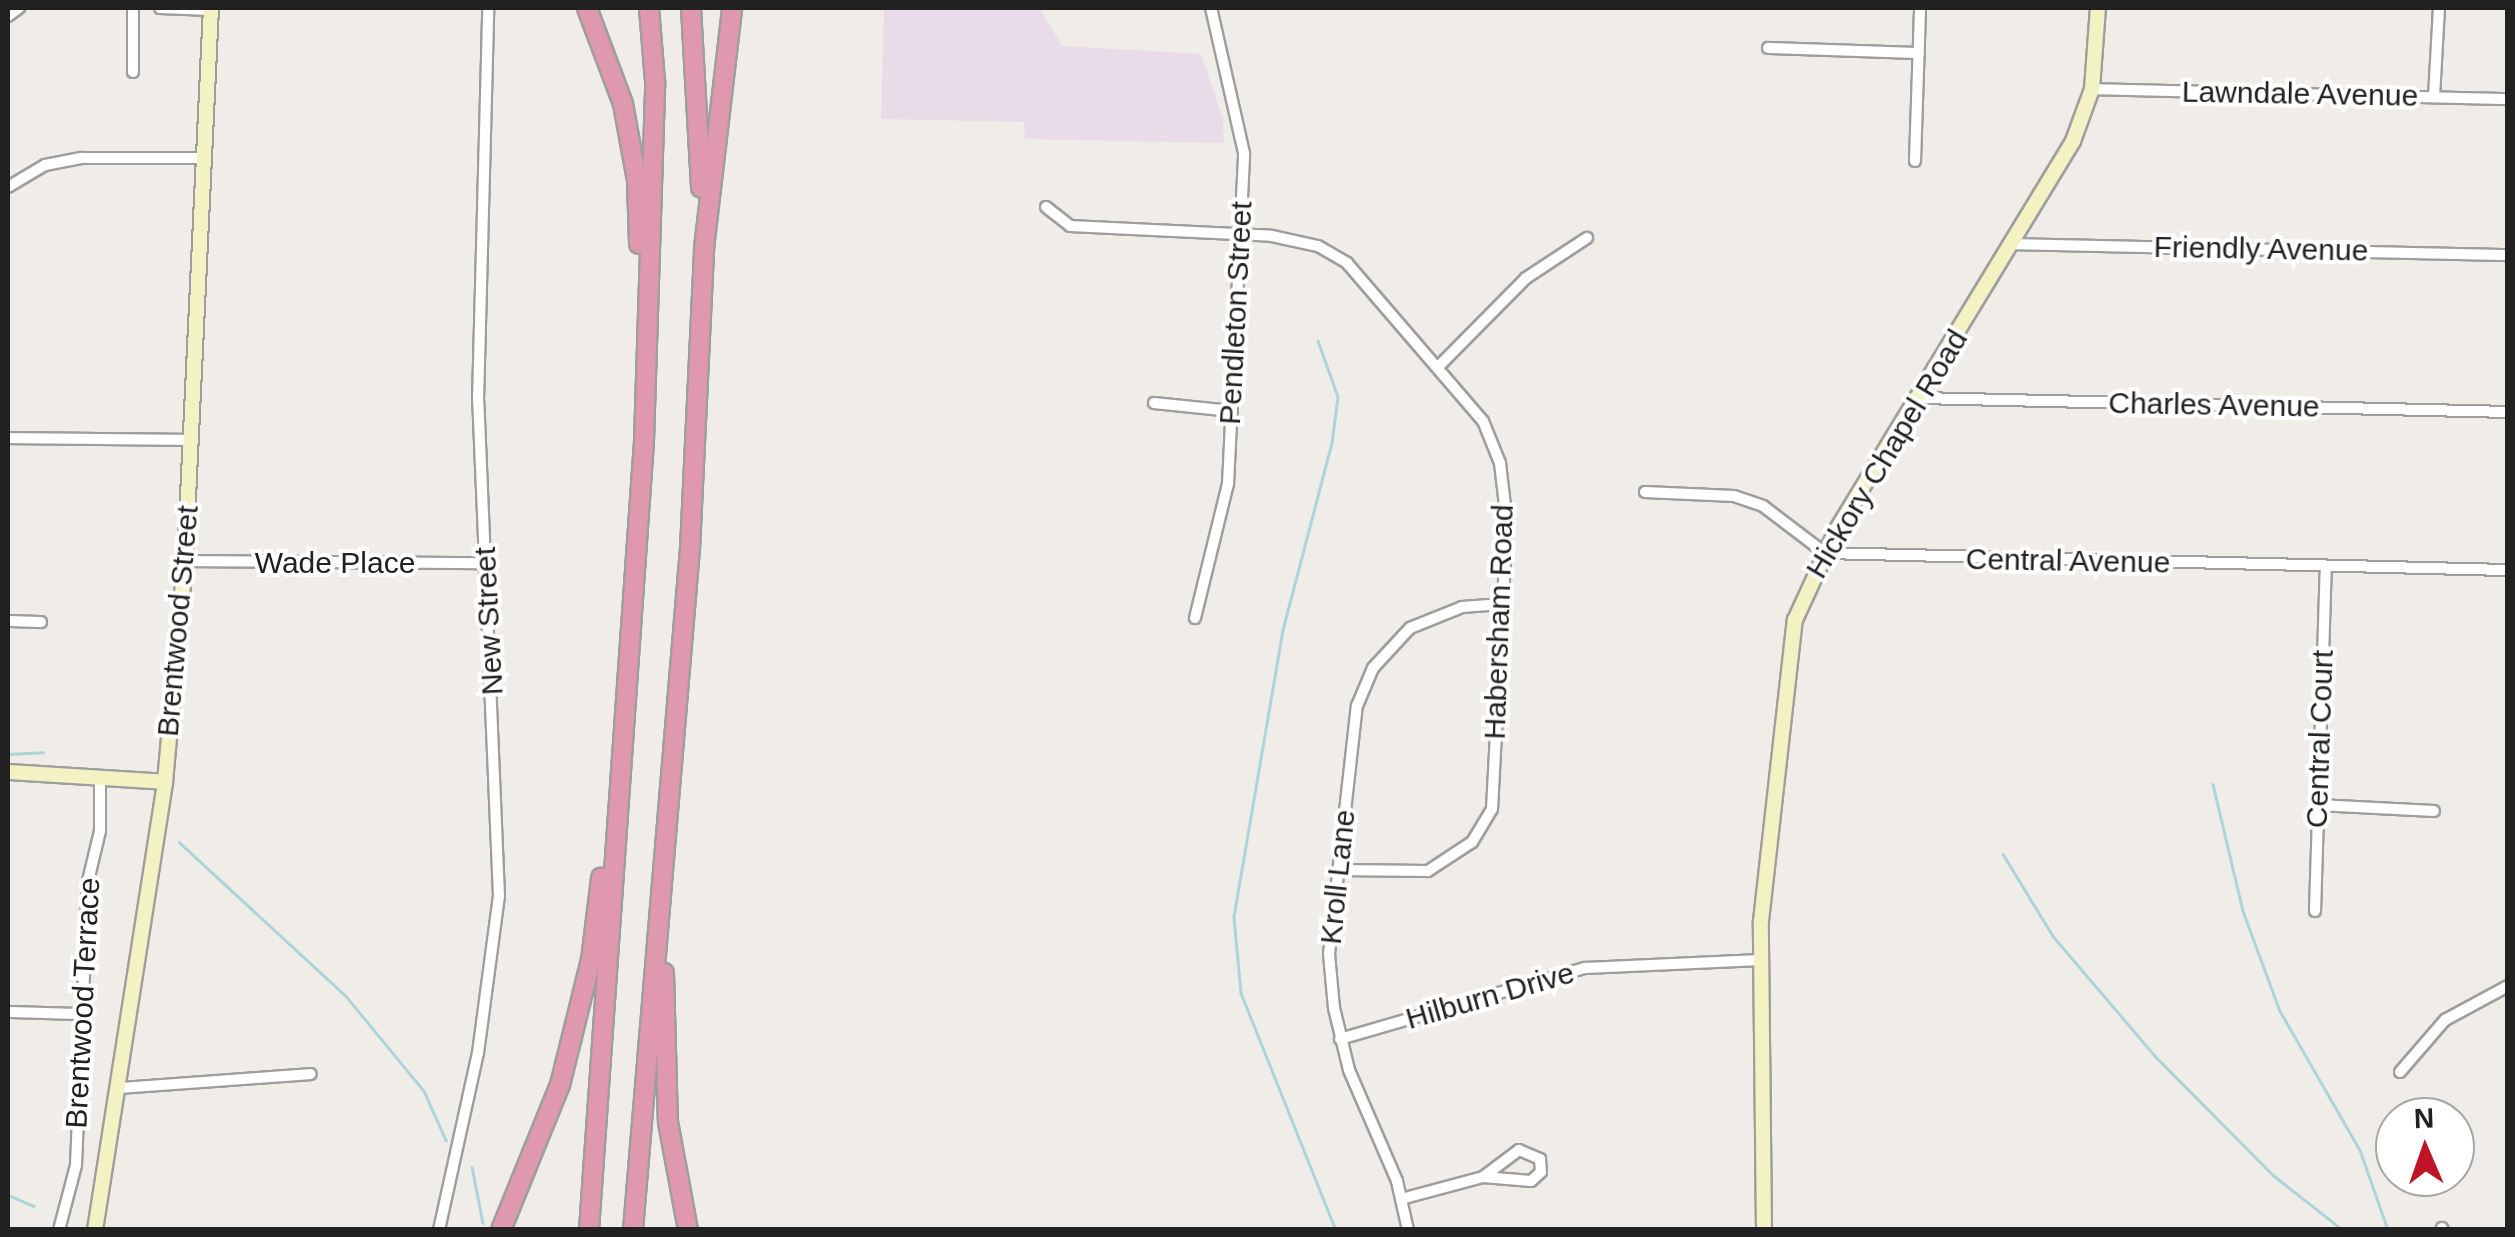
<!DOCTYPE html>
<style>
body{margin:0}
#map{position:relative;width:2515px;height:1237px;overflow:hidden;background:#f0ede8;font-family:Arial,sans-serif}
div>[style]{position:absolute}
.industrial>*{inset:0;background:#e9dbe7}
.stream>*{height:2.5px;margin:-1.25px;padding:0 1.25px;transform-origin:1.25px;border-radius:1.25px;background:#add4d9}
.roads{filter:drop-shadow(2px 0 #9e9e9e) drop-shadow(-2px 0 #9e9e9e) drop-shadow(0 2px #9e9e9e) drop-shadow(0 -2px #9e9e9e)}
.street>*{height:10px;margin:-5px;padding:0 5px;transform-origin:5px;border-radius:5px;background:#fff}
.secondary>*{height:14px;margin:-7px;padding:0 7px;transform-origin:7px;border-radius:7px;background:#f4f1c2}
.highway>*{height:18px;margin:-9px;padding:0 9px;transform-origin:9px;border-radius:9px;background:#df98ad}
span{translate:-50% -50%;white-space:nowrap;text-align:center;line-height:1.15;-webkit-text-stroke:8px #fff;paint-order:stroke}
.street-label{font-size:30px;color:#212121}
.frame{position:absolute;inset:0;border:10px solid #212121;pointer-events:none}
.north{position:absolute;left:2375px;top:1097px;width:100px;height:100px;box-sizing:border-box;background:#fff;border:2px solid #a6a6a6;border-radius:50%;rotate:358deg;font-size:28px;font-weight:700;line-height:40px;text-align:center;color:#212121}
.north::after{content:'';display:block;margin:auto;width:35px;height:45px;background:#be1426;clip-path:polygon(50% 0,100% 100%,50% 72%,0 100%)}
</style>
<div id="map">
<div class="industrial">
<div style="clip-path:polygon(884px 8px,1040px 8px,1062px 46px,1201px 54px,1223px 119px,1224px 143px,1025px 139px,1024px 122px,881px 119px)"></div>
</div>
<div class="stream">
<div style="left:1318px;top:341px;width:59px;rotate:70.3deg"></div>
<div style="left:1338px;top:397px;width:46px;rotate:97.4deg"></div>
<div style="left:1332px;top:443px;width:193px;rotate:104.7deg"></div>
<div style="left:1283px;top:630px;width:291px;rotate:99.7deg"></div>
<div style="left:1234px;top:917px;width:76px;rotate:84.7deg"></div>
<div style="left:1241px;top:993px;width:255px;rotate:68.2deg"></div>
<div style="left:8px;top:754px;width:35px;rotate:-3deg"></div>
<div style="left:2213px;top:784px;width:130px;rotate:76.7deg"></div>
<div style="left:2243px;top:911px;width:107px;rotate:69.7deg"></div>
<div style="left:2280px;top:1011px;width:160px;rotate:60.1deg"></div>
<div style="left:2360px;top:1150px;width:85px;rotate:70.7deg"></div>
<div style="left:179px;top:842px;width:227px;rotate:42.7deg"></div>
<div style="left:346px;top:996px;width:123px;rotate:50.6deg"></div>
<div style="left:424px;top:1091px;width:54px;rotate:65.8deg"></div>
<div style="left:2003px;top:854px;width:96px;rotate:58.6deg"></div>
<div style="left:2053px;top:936px;width:157px;rotate:49.6deg"></div>
<div style="left:2155px;top:1056px;width:168px;rotate:45.2deg"></div>
<div style="left:2273px;top:1175px;width:89px;rotate:38.2deg"></div>
<div style="left:472px;top:1167px;width:57px;rotate:78.9deg"></div>
<div style="left:8px;top:1195px;width:28px;rotate:23deg"></div>
</div>
<div class="roads">
<div class="street">
<div style="left:160px;top:8px;width:51px;rotate:2.2deg"></div>
<div style="left:8px;top:16px;width:14px;rotate:-36deg"></div>
<div style="left:1768px;top:48px;width:151px;rotate:1.9deg"></div>
<div style="left:133px;top:72px;width:64px;rotate:-90deg"></div>
<div style="left:2092px;top:89px;width:416px;rotate:1.4deg"></div>
<div style="left:2434px;top:97px;width:89px;rotate:-86.8deg"></div>
<div style="left:1915px;top:161px;width:153px;rotate:-88.1deg"></div>
<div style="left:8px;top:187px;width:43px;rotate:-30.7deg"></div>
<div style="left:45px;top:165px;width:38px;rotate:-11deg"></div>
<div style="left:82px;top:158px;width:121px"></div>
<div style="left:1046px;top:207px;width:31px;rotate:38deg"></div>
<div style="left:1070px;top:226px;width:202px;rotate:2.8deg"></div>
<div style="left:1272px;top:236px;width:47px;rotate:12.3deg"></div>
<div style="left:1318px;top:246px;width:34px;rotate:30deg"></div>
<div style="left:1347px;top:263px;width:208px;rotate:49.3deg"></div>
<div style="left:1483px;top:421px;width:45px;rotate:68deg"></div>
<div style="left:1500px;top:463px;width:60px;rotate:83.3deg"></div>
<div style="left:1507px;top:523px;width:286px;rotate:93deg"></div>
<div style="left:1492px;top:809px;width:39px;rotate:121deg"></div>
<div style="left:1472px;top:842px;width:53px;rotate:146.6deg"></div>
<div style="left:1428px;top:871px;width:89px;rotate:-179.4deg"></div>
<div style="left:2014px;top:244px;width:494px;rotate:1.3deg"></div>
<div style="left:1440px;top:365px;width:122px;rotate:-45.3deg"></div>
<div style="left:1526px;top:278px;width:73px;rotate:-33.3deg"></div>
<div style="left:1920px;top:398px;width:588px;rotate:1.36deg"></div>
<div style="left:1154px;top:403px;width:78px;rotate:5.9deg"></div>
<div style="left:8px;top:438px;width:184px;rotate:0.6deg"></div>
<div style="left:1645px;top:492px;width:89px;rotate:2.6deg"></div>
<div style="left:1734px;top:496px;width:31px;rotate:19deg"></div>
<div style="left:1763px;top:506px;width:78px;rotate:37.2deg"></div>
<div style="left:1825px;top:553px;width:683px;rotate:1.43deg"></div>
<div style="left:185px;top:561px;width:300px;rotate:0.4deg"></div>
<div style="left:1195px;top:618px;width:138px;rotate:-76.2deg"></div>
<div style="left:1228px;top:484px;width:331px;rotate:-87.2deg"></div>
<div style="left:1244px;top:153px;width:149px;rotate:-102.8deg"></div>
<div style="left:8px;top:621px;width:33px;rotate:2deg"></div>
<div style="left:2318px;top:805px;width:116px;rotate:3deg"></div>
<div style="left:2315px;top:911px;width:344px;rotate:-88.2deg"></div>
<div style="left:8px;top:1012px;width:73px;rotate:1.6deg"></div>
<div style="left:1340px;top:1039px;width:255px;rotate:-16.2deg"></div>
<div style="left:1585px;top:968px;width:176px;rotate:-2.6deg"></div>
<div style="left:2400px;top:1072px;width:69px;rotate:-49.1deg"></div>
<div style="left:2445px;top:1020px;width:72px;rotate:-28.4deg"></div>
<div style="left:120px;top:1088px;width:191px;rotate:-4.2deg"></div>
<div style="left:1401px;top:1199px;width:85px;rotate:-15deg"></div>
<div style="left:1483px;top:1177px;width:45px;rotate:-36.9deg"></div>
<div style="left:1519px;top:1150px;width:23px;rotate:23deg"></div>
<div style="left:1540px;top:1159px;width:13px;rotate:86deg"></div>
<div style="left:1541px;top:1172px;width:13px;rotate:138deg"></div>
<div style="left:1531px;top:1181px;width:48px;rotate:-175.2deg"></div>
<div style="left:2442px;top:1228px;width:2px;rotate:63deg"></div>
<div style="left:59px;top:1230px;width:67px;rotate:-75.3deg"></div>
<div style="left:76px;top:1165px;width:284px;rotate:-87.6deg"></div>
<div style="left:88px;top:881px;width:51px;rotate:-76.5deg"></div>
<div style="left:100px;top:831px;width:55px;rotate:-90deg"></div>
<div style="left:439px;top:1230px;width:181px;rotate:-77.6deg"></div>
<div style="left:478px;top:1053px;width:158px;rotate:-82.4deg"></div>
<div style="left:499px;top:896px;width:495px;rotate:-92.4deg"></div>
<div style="left:478px;top:401px;width:393px;rotate:-88.5deg"></div>
<div style="left:1408px;top:1230px;width:50px;rotate:-102.7deg"></div>
<div style="left:1397px;top:1181px;width:121px;rotate:-113.4deg"></div>
<div style="left:1349px;top:1070px;width:64px;rotate:-103.6deg"></div>
<div style="left:1334px;top:1008px;width:54px;rotate:-95.3deg"></div>
<div style="left:1329px;top:954px;width:250px;rotate:-83.6deg"></div>
<div style="left:1357px;top:706px;width:41px;rotate:-67.2deg"></div>
<div style="left:1373px;top:668px;width:54px;rotate:-47.2deg"></div>
<div style="left:1410px;top:628px;width:56px;rotate:-22deg"></div>
<div style="left:1462px;top:607px;width:40px;rotate:-4.3deg"></div>
</div>
<div class="secondary">
<div style="left:8px;top:772px;width:157px;rotate:3.6deg"></div>
<div style="left:95px;top:1230px;width:453px;rotate:-81.1deg"></div>
<div style="left:165px;top:782px;width:222px;rotate:-84.8deg"></div>
<div style="left:185px;top:561px;width:554px;rotate:-87.31deg"></div>
<div style="left:1764px;top:1230px;width:309px;rotate:-90.6deg"></div>
<div style="left:1761px;top:921px;width:303px;rotate:-83.6deg"></div>
<div style="left:1795px;top:620px;width:98px;rotate:-65.3deg"></div>
<div style="left:1836px;top:531px;width:456px;rotate:-58.7deg"></div>
<div style="left:2073px;top:141px;width:55px;rotate:-69.9deg"></div>
<div style="left:2092px;top:89px;width:81px;rotate:-85.8deg"></div>
</div>
<div class="highway">
<div style="left:587px;top:8px;width:103px;rotate:69.4deg"></div>
<div style="left:623px;top:104px;width:77px;rotate:79.6deg"></div>
<div style="left:637px;top:180px;width:64px;rotate:88.2deg"></div>
<div style="left:691px;top:8px;width:180px;rotate:86.8deg"></div>
<div style="left:664px;top:973px;width:149px;rotate:88.5deg"></div>
<div style="left:668px;top:1122px;width:110px;rotate:79.5deg"></div>
<div style="left:501px;top:1230px;width:157px;rotate:-67.9deg"></div>
<div style="left:560px;top:1085px;width:129px;rotate:-76.1deg"></div>
<div style="left:591px;top:960px;width:83px;rotate:-83deg"></div>
<div style="left:589px;top:1230px;width:791px;rotate:-86.01deg"></div>
<div style="left:644px;top:441px;width:360px;rotate:-88.2deg"></div>
<div style="left:655px;top:81px;width:73px;rotate:-94.7deg"></div>
<div style="left:633px;top:1230px;width:683px;rotate:-85.22deg"></div>
<div style="left:690px;top:549px;width:301px;rotate:-87.3deg"></div>
<div style="left:704px;top:248px;width:242px;rotate:-83.3deg"></div>
</div>
</div>
<div class="street-label">
<span style="left:2300px;top:94px;rotate:1deg">Lawndale Avenue</span>
<span style="left:2261px;top:249px;rotate:1deg">Friendly Avenue</span>
<span style="left:1236px;top:313px;rotate:-87deg">Pendleton Street</span>
<span style="left:2214px;top:405px;rotate:1deg">Charles Avenue</span>
<span style="left:1887px;top:454px;rotate:-59deg">Hickory Chapel Road</span>
<span style="left:2068px;top:561px;rotate:1deg">Central Avenue</span>
<span style="left:335px;top:563px">Wade Place</span>
<span style="left:178px;top:621px;rotate:-85deg">Brentwood Street</span>
<span style="left:489px;top:621px;rotate:-93deg">New Street</span>
<span style="left:1499px;top:622px;rotate:-88deg">Habersham Road</span>
<span style="left:2320px;top:739px;rotate:-88deg">Central Court</span>
<span style="left:1338px;top:877px;rotate:-84deg">Kroll Lane</span>
<span style="left:1490px;top:996px;rotate:-16deg">Hilburn Drive</span>
<span style="left:83px;top:1003px;rotate:-87deg">Brentwood Terrace</span>
</div>
<div class="frame"></div>
<div class="north">N</div>
</div>
